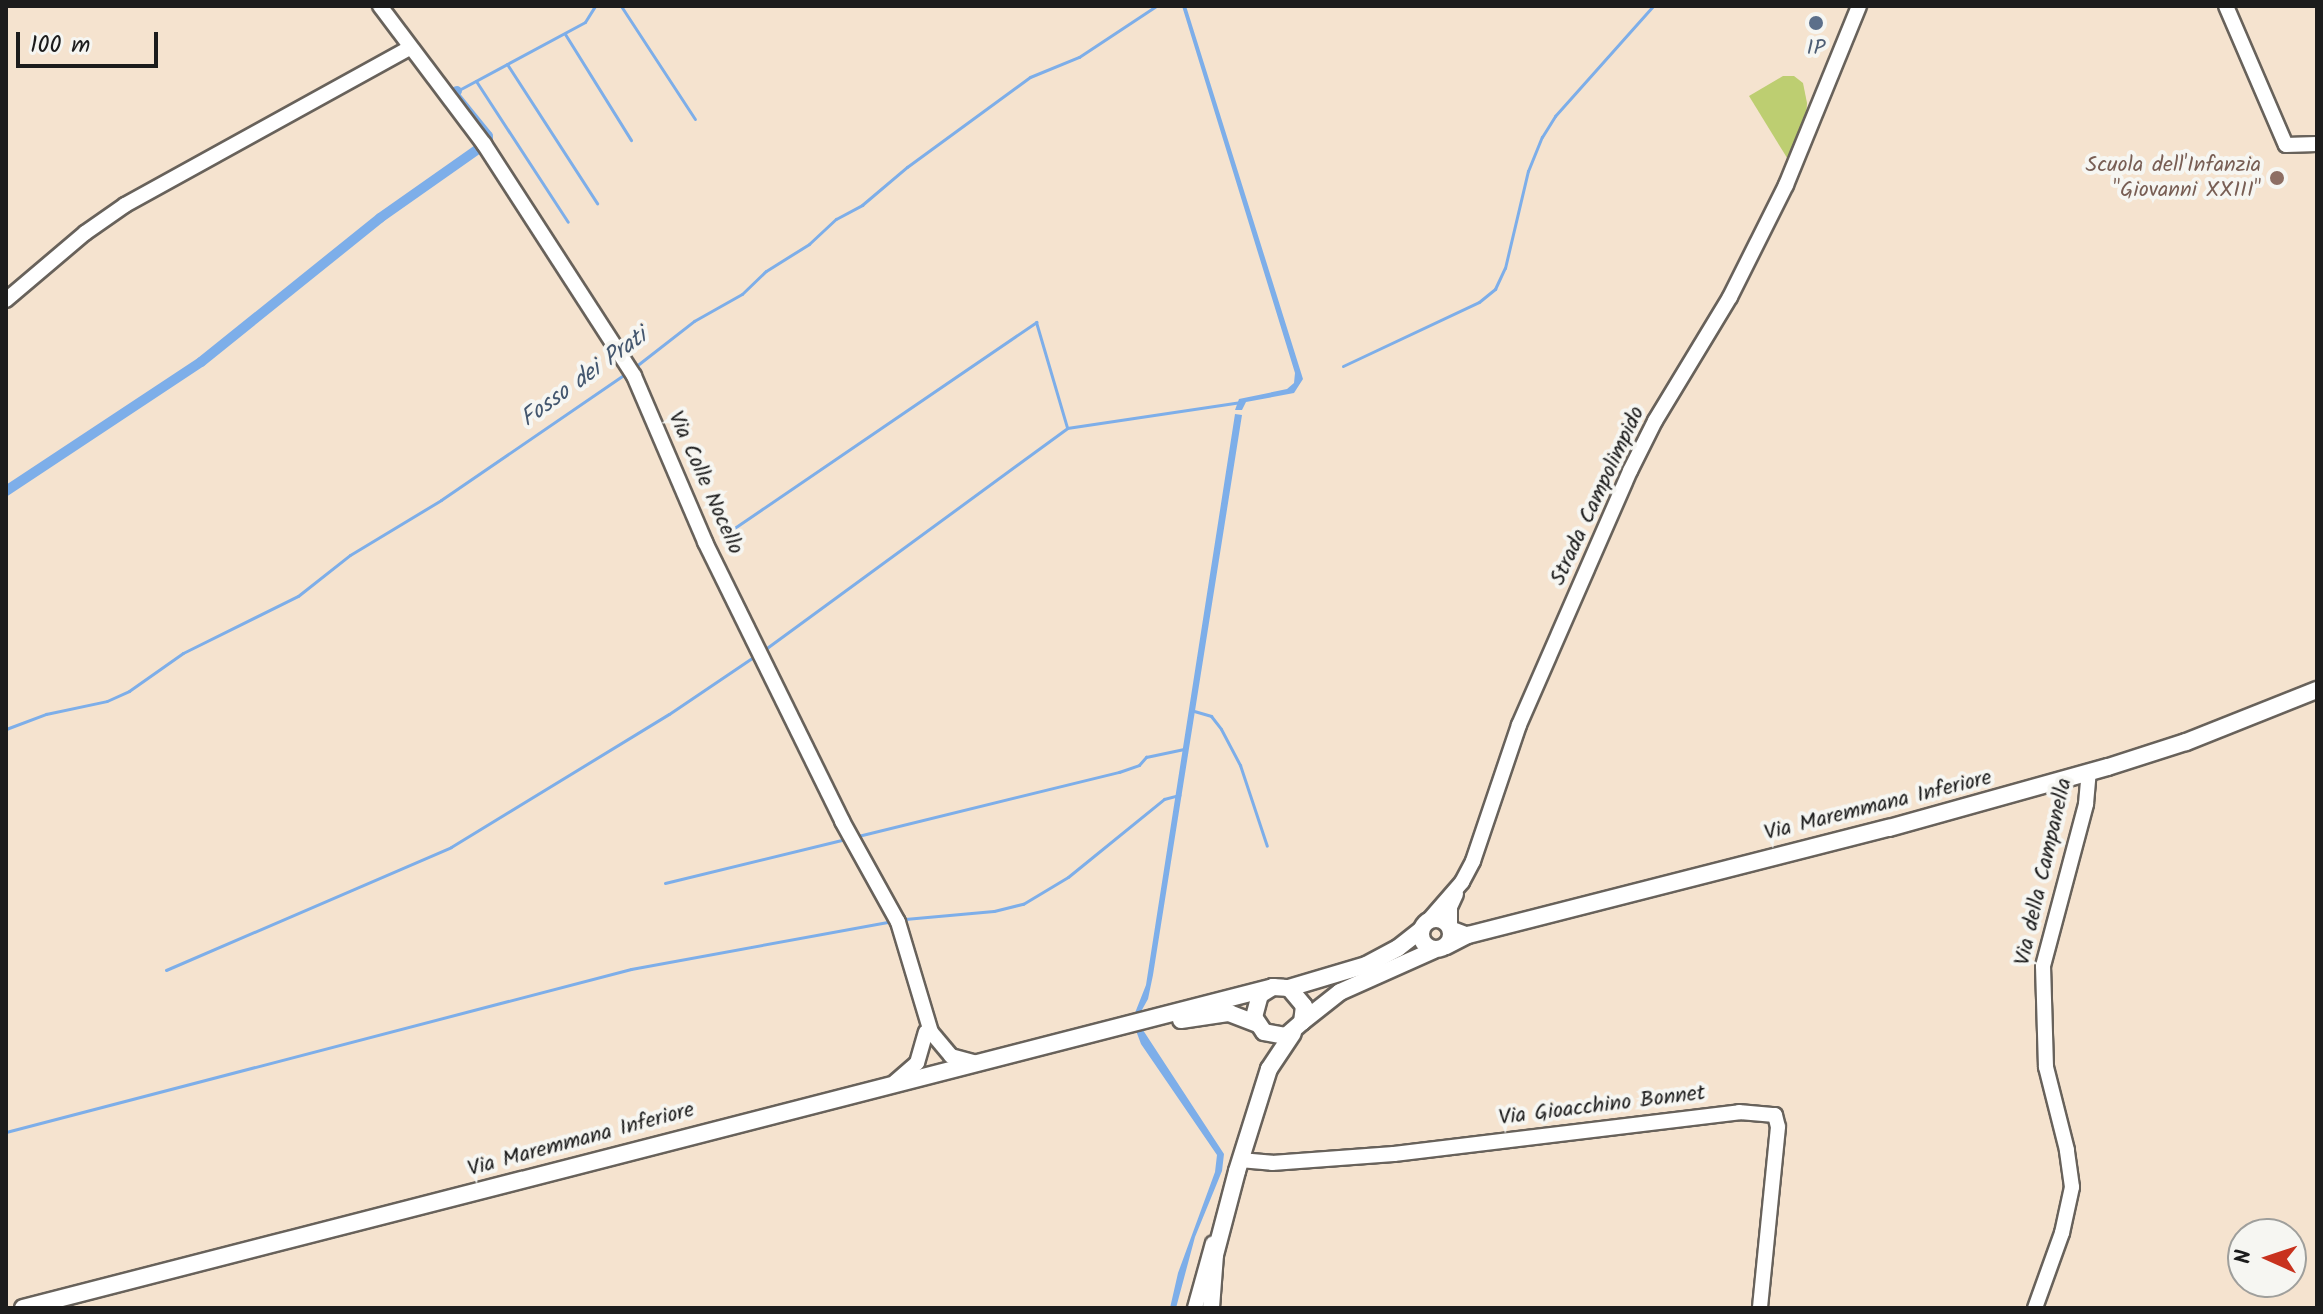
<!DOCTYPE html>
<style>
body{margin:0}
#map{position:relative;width:2323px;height:1314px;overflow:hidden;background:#f5e3cf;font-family:Kalam,sans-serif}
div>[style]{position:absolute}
.green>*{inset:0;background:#bdce71}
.water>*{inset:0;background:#7daee9}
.stream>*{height:3px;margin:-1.5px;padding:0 1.5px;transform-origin:1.5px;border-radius:1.5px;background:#7daee9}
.canal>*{height:10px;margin:-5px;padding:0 5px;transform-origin:5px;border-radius:5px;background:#7daee9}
.roads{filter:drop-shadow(2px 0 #68625b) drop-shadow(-2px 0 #68625b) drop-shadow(0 2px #68625b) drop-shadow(0 -2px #68625b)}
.minor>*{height:14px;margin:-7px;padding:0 7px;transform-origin:7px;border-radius:7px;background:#fff}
.major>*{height:16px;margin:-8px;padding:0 8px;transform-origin:8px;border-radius:8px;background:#fff}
.major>.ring{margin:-8px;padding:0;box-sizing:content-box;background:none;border:16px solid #fff;border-radius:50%}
.dots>*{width:22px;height:22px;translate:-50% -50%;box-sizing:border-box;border:4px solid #f6f6f2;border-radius:50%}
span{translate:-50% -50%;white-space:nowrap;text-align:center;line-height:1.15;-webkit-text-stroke:8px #f6f6f2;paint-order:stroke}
.service-label{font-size:22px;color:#4e5e75}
.education-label{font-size:22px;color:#785e54}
.right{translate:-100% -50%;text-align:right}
.street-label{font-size:22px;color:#1c1c1c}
.water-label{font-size:24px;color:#43566e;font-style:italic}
.frame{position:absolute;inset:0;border:8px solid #1c1c1c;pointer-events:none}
.north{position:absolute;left:2227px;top:1218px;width:80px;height:80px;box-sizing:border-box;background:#f6f6f2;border:2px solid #9f9f9c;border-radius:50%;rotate:273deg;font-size:22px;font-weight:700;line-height:32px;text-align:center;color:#1c1c1c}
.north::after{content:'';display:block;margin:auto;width:28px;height:36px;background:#c8321e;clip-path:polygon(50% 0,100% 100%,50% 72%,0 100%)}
.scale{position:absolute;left:16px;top:32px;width:142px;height:36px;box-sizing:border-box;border:4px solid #1c1c1c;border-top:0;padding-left:10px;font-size:24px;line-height:28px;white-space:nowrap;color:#1c1c1c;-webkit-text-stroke:6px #f6f6f2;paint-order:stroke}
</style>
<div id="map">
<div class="green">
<div style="clip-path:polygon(1783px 76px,1794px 76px,1803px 83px,1807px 103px,1806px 118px,1789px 161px,1749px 96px)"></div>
</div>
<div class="water">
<div style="clip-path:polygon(1182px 6px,1186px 6px,1303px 379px,1294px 393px,1246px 402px,1242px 410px,1235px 410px,1239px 399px,1287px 389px,1294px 383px,1295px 373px)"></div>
<div style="clip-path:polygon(1235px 414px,1242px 415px,1153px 975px,1148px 999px,1138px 1017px,1133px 1018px,1146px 985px)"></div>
<div style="clip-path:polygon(1141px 1027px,1224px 1154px,1222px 1171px,1195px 1237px,1176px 1308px,1170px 1308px,1178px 1273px,1215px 1172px,1217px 1155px,1141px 1044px,1135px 1028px)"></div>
</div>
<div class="stream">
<div style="left:621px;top:6px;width:135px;rotate:56.8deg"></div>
<div style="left:565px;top:34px;width:125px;rotate:58.1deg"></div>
<div style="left:507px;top:64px;width:166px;rotate:57.1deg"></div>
<div style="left:476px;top:81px;width:168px;rotate:56.9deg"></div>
<div style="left:457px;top:91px;width:145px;rotate:-28.3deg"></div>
<div style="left:585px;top:22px;width:19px;rotate:-58deg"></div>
<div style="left:1343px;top:366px;width:150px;rotate:-25.2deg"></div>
<div style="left:1479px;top:302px;width:21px;rotate:-39deg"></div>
<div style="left:1495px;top:289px;width:23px;rotate:-65deg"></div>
<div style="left:1505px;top:268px;width:100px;rotate:-76.7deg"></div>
<div style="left:1528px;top:171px;width:37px;rotate:-68deg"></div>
<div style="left:1542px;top:137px;width:25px;rotate:-58deg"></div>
<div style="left:1555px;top:116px;width:147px;rotate:-48.3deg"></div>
<div style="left:635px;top:367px;width:75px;rotate:-37.9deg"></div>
<div style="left:694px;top:321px;width:55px;rotate:-29.4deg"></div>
<div style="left:742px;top:294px;width:33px;rotate:-44deg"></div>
<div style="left:766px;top:271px;width:51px;rotate:-32.1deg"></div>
<div style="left:809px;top:244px;width:37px;rotate:-43deg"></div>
<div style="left:836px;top:219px;width:30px;rotate:-28deg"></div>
<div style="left:862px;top:205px;width:59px;rotate:-40.2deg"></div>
<div style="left:907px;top:167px;width:152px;rotate:-36.2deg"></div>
<div style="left:1030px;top:77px;width:53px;rotate:-22.2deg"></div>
<div style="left:1079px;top:57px;width:92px;rotate:-33.5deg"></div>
<div style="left:730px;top:531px;width:371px;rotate:-34.3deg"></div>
<div style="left:1036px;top:322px;width:109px;rotate:73.6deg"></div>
<div style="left:764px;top:650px;width:376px;rotate:-36.2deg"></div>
<div style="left:1067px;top:428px;width:176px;rotate:-8.5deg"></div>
<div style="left:1194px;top:711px;width:18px;rotate:16deg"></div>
<div style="left:1211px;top:716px;width:16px;rotate:52deg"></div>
<div style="left:1221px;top:729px;width:41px;rotate:62.2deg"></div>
<div style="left:1240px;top:765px;width:85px;rotate:71.6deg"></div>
<div style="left:6px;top:729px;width:43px;rotate:-20.6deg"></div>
<div style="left:46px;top:714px;width:62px;rotate:-12deg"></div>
<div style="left:107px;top:701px;width:24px;rotate:-24deg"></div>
<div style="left:129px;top:691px;width:66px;rotate:-35.1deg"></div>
<div style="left:183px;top:653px;width:128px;rotate:-26.4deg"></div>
<div style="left:298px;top:596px;width:66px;rotate:-38.3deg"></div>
<div style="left:350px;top:555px;width:106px;rotate:-31.1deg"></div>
<div style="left:441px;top:500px;width:223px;rotate:-34.4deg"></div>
<div style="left:858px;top:836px;width:269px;rotate:-13.8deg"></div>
<div style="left:1119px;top:772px;width:21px;rotate:-19deg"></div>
<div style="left:1139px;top:765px;width:11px;rotate:-49deg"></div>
<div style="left:1146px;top:757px;width:40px;rotate:-12deg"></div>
<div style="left:665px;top:883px;width:186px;rotate:-13.7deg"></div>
<div style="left:905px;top:919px;width:89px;rotate:-5.1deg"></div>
<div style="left:994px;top:911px;width:30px;rotate:-14deg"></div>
<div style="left:1023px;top:904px;width:52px;rotate:-31deg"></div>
<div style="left:1068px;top:877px;width:124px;rotate:-39.1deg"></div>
<div style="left:1164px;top:799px;width:16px;rotate:-15deg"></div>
<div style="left:166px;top:970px;width:310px;rotate:-23.3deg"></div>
<div style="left:451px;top:847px;width:255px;rotate:-31.4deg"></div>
<div style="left:669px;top:714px;width:104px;rotate:-34deg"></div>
<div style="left:6px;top:1132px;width:646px;rotate:-14.62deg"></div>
<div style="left:631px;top:969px;width:265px;rotate:-10.4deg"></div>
</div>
<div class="canal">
<div style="left:457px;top:91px;width:4px;rotate:153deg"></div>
<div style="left:453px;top:93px;width:55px;rotate:50.9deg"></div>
<div style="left:488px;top:136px;width:6px;rotate:90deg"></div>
<div style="left:6px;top:491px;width:234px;rotate:-33.5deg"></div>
<div style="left:201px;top:362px;width:230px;rotate:-38.8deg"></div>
<div style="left:380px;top:218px;width:123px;rotate:-35.1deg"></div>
</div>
<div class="roads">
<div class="minor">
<div style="left:380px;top:6px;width:173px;rotate:53deg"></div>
<div style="left:484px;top:144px;width:276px;rotate:57.1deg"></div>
<div style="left:634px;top:376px;width:181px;rotate:66.8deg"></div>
<div style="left:705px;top:542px;width:311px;rotate:63.8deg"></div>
<div style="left:842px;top:821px;width:115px;rotate:61deg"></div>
<div style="left:898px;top:922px;width:115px;rotate:73.3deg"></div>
<div style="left:931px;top:1032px;width:31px;rotate:50deg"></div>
<div style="left:951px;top:1056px;width:24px;rotate:15deg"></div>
<div style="left:2226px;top:6px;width:151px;rotate:66.7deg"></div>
<div style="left:2286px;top:145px;width:31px;rotate:-2deg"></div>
<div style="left:6px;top:300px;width:104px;rotate:-40.3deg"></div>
<div style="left:85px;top:233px;width:49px;rotate:-35deg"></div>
<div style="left:125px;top:205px;width:325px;rotate:-28.9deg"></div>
<div style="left:1456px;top:894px;width:14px;rotate:115deg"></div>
<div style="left:1450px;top:907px;width:21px;rotate:90deg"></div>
<div style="left:1450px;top:928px;width:19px;rotate:21deg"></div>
<div style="left:1428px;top:921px;width:52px;rotate:-48.9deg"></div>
<div style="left:1462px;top:882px;width:24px;rotate:-62deg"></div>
<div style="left:1473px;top:861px;width:144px;rotate:-71.3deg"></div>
<div style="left:1519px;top:725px;width:277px;rotate:-66.4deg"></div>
<div style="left:1630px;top:471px;width:56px;rotate:-63.4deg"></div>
<div style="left:1655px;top:421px;width:145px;rotate:-58.8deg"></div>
<div style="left:1730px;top:297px;width:125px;rotate:-63.4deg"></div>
<div style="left:1786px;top:185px;width:193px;rotate:-67.8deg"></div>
<div style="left:895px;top:1082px;width:29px;rotate:-41deg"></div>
<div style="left:917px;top:1063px;width:32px;rotate:-74deg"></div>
<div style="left:1240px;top:1160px;width:32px;rotate:5deg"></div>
<div style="left:1272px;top:1163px;width:122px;rotate:-4.2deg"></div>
<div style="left:1394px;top:1154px;width:348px;rotate:-6.9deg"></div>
<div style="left:1739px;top:1112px;width:36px;rotate:5deg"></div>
<div style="left:1775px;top:1115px;width:12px;rotate:76deg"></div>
<div style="left:1778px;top:1127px;width:182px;rotate:95.7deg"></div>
<div style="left:1195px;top:1308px;width:67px;rotate:-74.5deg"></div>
<div style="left:2035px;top:1308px;width:80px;rotate:-70.2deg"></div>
<div style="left:2062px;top:1233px;width:47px;rotate:-77.7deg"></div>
<div style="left:2072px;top:1187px;width:37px;rotate:-98deg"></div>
<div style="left:2067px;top:1150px;width:86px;rotate:-104.2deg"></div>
<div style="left:2046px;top:1067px;width:101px;rotate:-91.7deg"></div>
<div style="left:2043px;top:966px;width:168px;rotate:-75.1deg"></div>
<div style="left:2086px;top:804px;width:32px;rotate:-85deg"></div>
</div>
<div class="major">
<div class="ring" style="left:1421px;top:919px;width:14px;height:14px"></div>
<div style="left:1446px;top:946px;width:25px;rotate:-27deg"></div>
<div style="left:1468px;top:935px;width:434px;rotate:-14.3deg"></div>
<div style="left:1889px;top:828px;width:227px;rotate:-15.6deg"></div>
<div style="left:2108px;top:767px;width:82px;rotate:-17.8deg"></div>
<div style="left:2186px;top:742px;width:141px;rotate:-21.7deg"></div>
<div style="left:1289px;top:988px;width:80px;rotate:-16.6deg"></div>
<div style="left:1366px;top:965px;width:36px;rotate:-28deg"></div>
<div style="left:1398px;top:948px;width:29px;rotate:-38deg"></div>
<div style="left:1181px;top:1020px;width:49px;rotate:-8.3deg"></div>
<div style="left:1229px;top:1013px;width:30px;rotate:21deg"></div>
<div style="left:1302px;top:1022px;width:48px;rotate:-38.3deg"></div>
<div style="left:1340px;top:992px;width:103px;rotate:-24.1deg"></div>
<div style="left:23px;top:1308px;width:1291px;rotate:-14.4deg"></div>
<div style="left:1273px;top:987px;width:16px;rotate:4deg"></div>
<div style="left:1289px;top:988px;width:23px;rotate:50deg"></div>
<div style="left:1304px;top:1006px;width:16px;rotate:97deg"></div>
<div style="left:1302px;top:1022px;width:21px;rotate:139deg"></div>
<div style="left:1286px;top:1036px;width:22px;rotate:-170deg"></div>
<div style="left:1264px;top:1032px;width:18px;rotate:-124deg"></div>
<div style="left:1254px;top:1017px;width:23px;rotate:-75deg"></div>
<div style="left:1260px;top:995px;width:15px;rotate:-32deg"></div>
<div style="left:1211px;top:1308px;width:53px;rotate:-85.7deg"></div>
<div style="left:1215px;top:1255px;width:87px;rotate:-75.3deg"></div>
<div style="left:1237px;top:1171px;width:107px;rotate:-72.6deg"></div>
<div style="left:1269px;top:1069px;width:43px;rotate:-56.3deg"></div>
</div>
</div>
<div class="dots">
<div style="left:1816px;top:23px;background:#5c6f8a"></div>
<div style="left:2277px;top:178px;background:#8d6e63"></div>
</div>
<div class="service-label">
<span style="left:1816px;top:49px">IP</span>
</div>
<div class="education-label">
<span class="right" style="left:2261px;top:178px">Scuola dell'Infanzia<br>"Giovanni XXIII"</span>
</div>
<div class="street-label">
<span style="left:705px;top:483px;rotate:66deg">Via Colle Nocello</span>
<span style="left:1598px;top:496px;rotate:-65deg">Strada Campolimpido</span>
<span style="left:1878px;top:806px;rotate:-14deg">Via Maremmana Inferiore</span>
<span style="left:2044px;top:872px;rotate:-77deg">Via della Campanella</span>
<span style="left:1602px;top:1106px;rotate:-7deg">Via Gioacchino Bonnet</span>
<span style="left:581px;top:1140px;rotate:-15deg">Via Maremmana Inferiore</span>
</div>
<div class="water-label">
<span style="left:584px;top:378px;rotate:-36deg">Fosso dei Prati</span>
</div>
<div class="frame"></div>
<div class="north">N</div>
<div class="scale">100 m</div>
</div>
